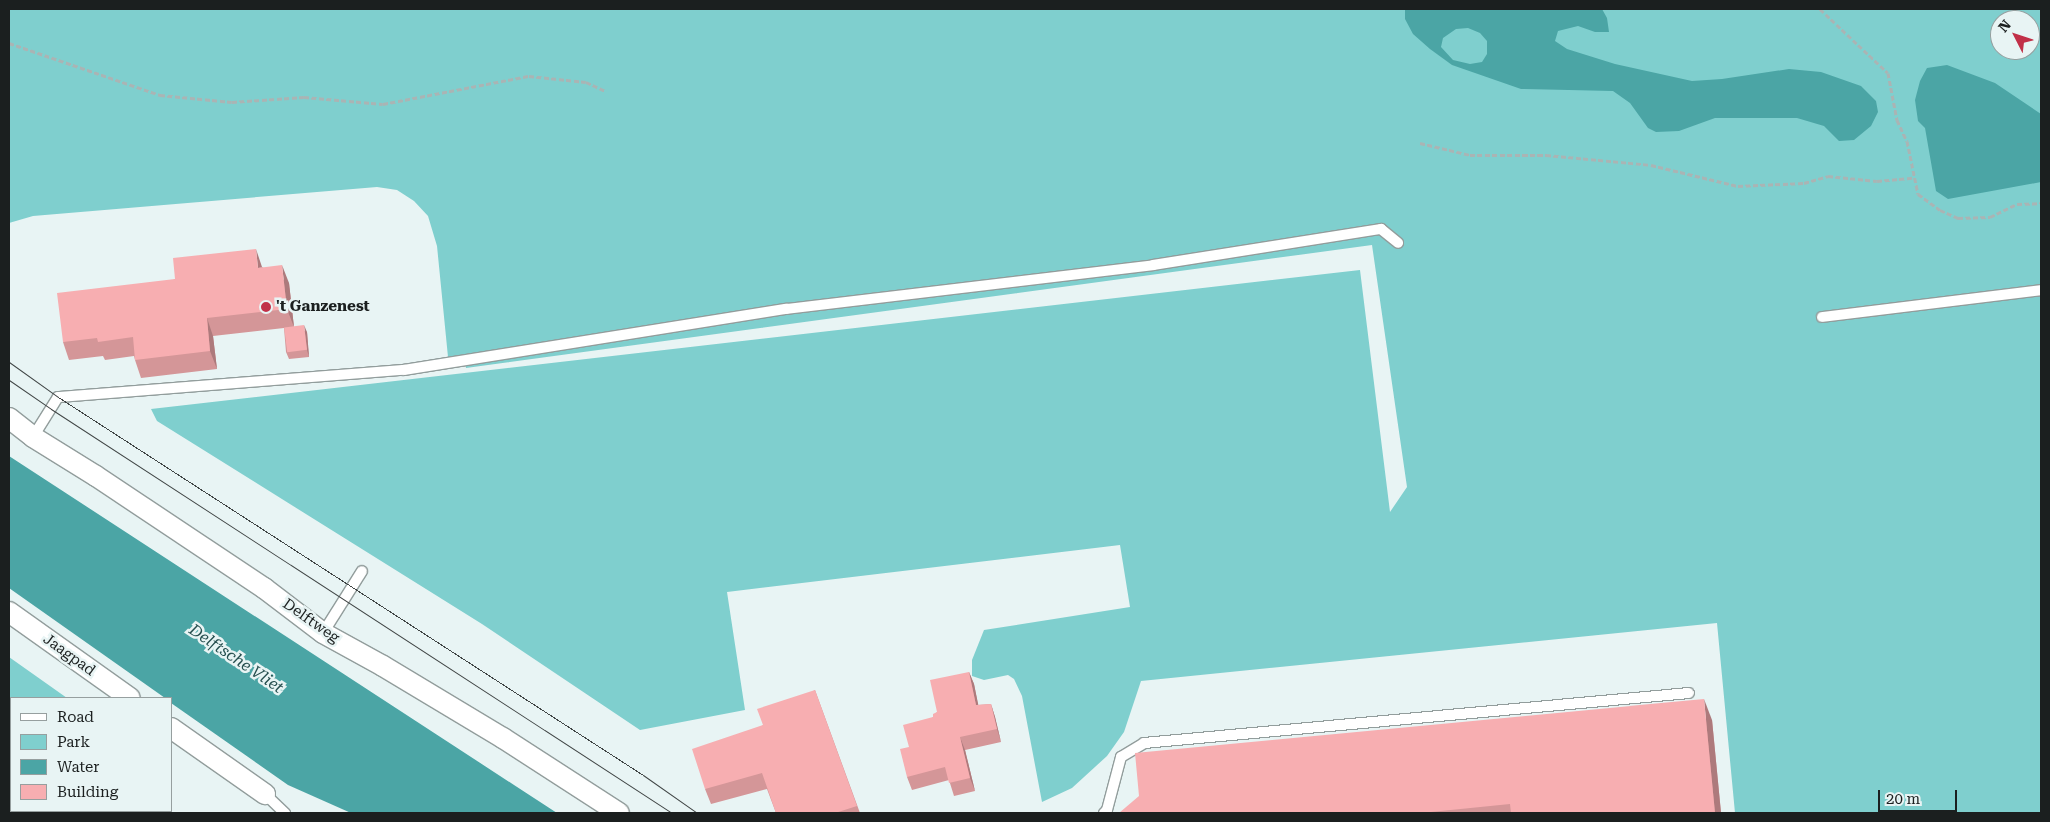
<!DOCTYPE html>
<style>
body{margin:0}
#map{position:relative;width:2050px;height:822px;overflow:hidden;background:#e8f4f4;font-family:"Roboto Serif",serif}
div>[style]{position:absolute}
.green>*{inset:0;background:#7fcfce}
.water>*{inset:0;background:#4ba5a5}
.path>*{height:3px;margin-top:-1.5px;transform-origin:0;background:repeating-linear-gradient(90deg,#aab4b4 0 5px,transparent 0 7.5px)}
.roads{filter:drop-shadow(1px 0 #929d9c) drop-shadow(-1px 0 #929d9c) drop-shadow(0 1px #929d9c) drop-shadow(0 -1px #929d9c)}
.service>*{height:10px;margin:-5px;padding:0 5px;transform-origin:5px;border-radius:5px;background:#fff}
.minor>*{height:20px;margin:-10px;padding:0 10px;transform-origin:10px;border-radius:10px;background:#fff}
.tram>*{height:1px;margin:-0.5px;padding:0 0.5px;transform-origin:0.5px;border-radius:0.5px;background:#414646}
.wall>*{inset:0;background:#d49698}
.shaded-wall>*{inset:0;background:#ad7a7c}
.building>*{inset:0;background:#f7aeb1;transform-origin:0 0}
.dots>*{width:14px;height:14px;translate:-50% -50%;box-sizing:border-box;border:2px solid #e8f4f4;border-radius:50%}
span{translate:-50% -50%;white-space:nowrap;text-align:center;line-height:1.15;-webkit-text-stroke:5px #e8f4f4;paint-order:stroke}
.poi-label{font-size:15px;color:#1b1f1f;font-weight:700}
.left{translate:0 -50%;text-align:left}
.street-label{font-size:15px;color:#1b1f1f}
.water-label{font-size:16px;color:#264f4f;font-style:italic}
.frame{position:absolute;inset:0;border:10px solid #1b1f1f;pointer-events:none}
.legend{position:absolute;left:10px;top:697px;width:162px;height:115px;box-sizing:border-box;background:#e8f4f4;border:1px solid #969f9f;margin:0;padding:6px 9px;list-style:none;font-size:15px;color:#1b1f1f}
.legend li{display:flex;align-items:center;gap:10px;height:25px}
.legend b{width:25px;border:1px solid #969f9f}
.north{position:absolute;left:1990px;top:10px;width:50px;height:50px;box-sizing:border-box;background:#e8f4f4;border:1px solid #969f9f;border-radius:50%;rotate:311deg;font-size:14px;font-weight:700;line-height:20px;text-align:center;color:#1b1f1f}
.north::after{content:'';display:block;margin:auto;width:18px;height:22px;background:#c13048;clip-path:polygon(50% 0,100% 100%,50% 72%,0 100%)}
.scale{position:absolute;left:1878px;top:790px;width:79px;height:22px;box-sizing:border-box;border:2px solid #1b1f1f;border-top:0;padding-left:6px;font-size:15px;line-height:18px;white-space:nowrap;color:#1b1f1f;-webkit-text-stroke:4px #e8f4f4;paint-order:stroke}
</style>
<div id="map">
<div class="green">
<div style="clip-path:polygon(evenodd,9px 9px,2041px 9px,2041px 813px,1735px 813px,1717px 623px,1141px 681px,1124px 732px,1107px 756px,1072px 788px,1042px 802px,1022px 696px,1014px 679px,1008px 675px,984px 680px,972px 676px,972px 660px,984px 630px,1130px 607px,1120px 545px,727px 592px,745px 710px,640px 730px,482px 624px,157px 421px,151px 409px,1360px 270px,1390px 512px,1407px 487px,1372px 245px,466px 368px,464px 355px,448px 357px,437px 246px,428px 216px,414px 201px,397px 190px,377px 187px,33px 216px,9px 223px,9px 9px,2000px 20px,2030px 20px,2030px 50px,2000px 50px,2000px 20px)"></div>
<div style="clip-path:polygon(9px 657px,67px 698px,11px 698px,11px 811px,161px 811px,161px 813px,9px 813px)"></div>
</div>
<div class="water">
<div style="clip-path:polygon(evenodd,1405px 9px,1602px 9px,1607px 18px,1609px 32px,1595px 32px,1578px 26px,1558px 31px,1555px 41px,1567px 49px,1615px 64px,1692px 81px,1722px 79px,1789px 69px,1821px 72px,1861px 86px,1876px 101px,1878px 112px,1871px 126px,1854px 140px,1839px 141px,1824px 126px,1797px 118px,1715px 118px,1679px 131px,1656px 132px,1648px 128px,1630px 103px,1613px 91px,1521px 89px,1452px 65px,1430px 49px,1413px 34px,1405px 19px,1405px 9px,1468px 28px,1480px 33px,1487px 41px,1487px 54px,1482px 62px,1470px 64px,1453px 60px,1441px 47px,1443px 38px,1456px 29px,1468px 28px)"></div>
<div style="clip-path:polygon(1947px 65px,1995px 83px,2041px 114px,2041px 182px,1948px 199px,1936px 191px,1925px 128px,1918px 121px,1915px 100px,1920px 81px,1927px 68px)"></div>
<div style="clip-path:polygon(9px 456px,514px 785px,557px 813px,351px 813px,288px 785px,171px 703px,171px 698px,165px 698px,9px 588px)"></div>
</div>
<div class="path">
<div style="left:1820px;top:9px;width:93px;rotate:43.3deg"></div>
<div style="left:1888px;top:73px;width:48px;rotate:79.2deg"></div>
<div style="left:1897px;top:120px;width:23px;rotate:65deg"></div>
<div style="left:1907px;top:141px;width:54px;rotate:78.3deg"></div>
<div style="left:1918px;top:194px;width:27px;rotate:36deg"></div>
<div style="left:1940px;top:210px;width:20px;rotate:24deg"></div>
<div style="left:1958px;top:218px;width:32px;rotate:-2deg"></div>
<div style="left:1990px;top:217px;width:30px;rotate:-26deg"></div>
<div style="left:2017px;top:204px;width:24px;rotate:-2deg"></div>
<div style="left:9px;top:43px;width:160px;rotate:19deg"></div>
<div style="left:160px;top:95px;width:72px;rotate:5.6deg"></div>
<div style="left:232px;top:102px;width:72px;rotate:-4deg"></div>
<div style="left:304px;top:97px;width:79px;rotate:5.1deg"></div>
<div style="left:383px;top:104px;width:149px;rotate:-10.9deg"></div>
<div style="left:529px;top:76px;width:57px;rotate:6deg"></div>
<div style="left:586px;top:82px;width:21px;rotate:25deg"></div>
<div style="left:1420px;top:143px;width:51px;rotate:13.5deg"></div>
<div style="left:1470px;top:155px;width:76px"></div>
<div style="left:1546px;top:155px;width:105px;rotate:5.4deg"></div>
<div style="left:1651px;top:165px;width:89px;rotate:13.6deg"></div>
<div style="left:1738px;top:186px;width:66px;rotate:-2.6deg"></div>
<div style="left:1804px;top:183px;width:25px;rotate:-16deg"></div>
<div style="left:1828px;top:176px;width:49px;rotate:5.8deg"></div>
<div style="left:1877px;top:181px;width:36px;rotate:-5deg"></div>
<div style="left:9px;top:768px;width:21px;rotate:85deg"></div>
<div style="left:14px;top:811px;width:2px;rotate:90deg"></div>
</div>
<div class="roads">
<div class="service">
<div style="left:1822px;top:317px;width:221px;rotate:-7deg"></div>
<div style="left:33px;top:437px;width:47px;rotate:-58deg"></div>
<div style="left:58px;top:397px;width:347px;rotate:-4.5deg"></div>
<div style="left:404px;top:370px;width:387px;rotate:-9.1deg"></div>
<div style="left:786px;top:309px;width:370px;rotate:-6.8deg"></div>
<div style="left:1153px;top:265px;width:231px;rotate:-9deg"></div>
<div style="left:1381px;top:229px;width:22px;rotate:39deg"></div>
<div style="left:323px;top:633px;width:73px;rotate:-57.8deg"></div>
<div style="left:265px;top:794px;width:28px;rotate:44deg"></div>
<div style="left:1104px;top:813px;width:4px;rotate:-45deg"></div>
<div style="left:1107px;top:810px;width:55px;rotate:-75.2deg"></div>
<div style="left:1121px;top:757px;width:27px;rotate:-31deg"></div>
<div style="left:1144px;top:743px;width:547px;rotate:-5.24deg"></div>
</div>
<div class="minor">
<div style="left:9px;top:418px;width:31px;rotate:38deg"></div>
<div style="left:33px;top:437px;width:74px;rotate:31.8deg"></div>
<div style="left:96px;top:476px;width:202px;rotate:33.7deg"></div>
<div style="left:264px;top:588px;width:74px;rotate:37.3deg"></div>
<div style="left:323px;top:633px;width:68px;rotate:28.8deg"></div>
<div style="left:383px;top:666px;width:140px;rotate:31deg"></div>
<div style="left:503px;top:738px;width:138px;rotate:32.9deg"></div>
<div style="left:9px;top:612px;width:148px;rotate:35.4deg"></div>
<div style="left:171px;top:728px;width:115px;rotate:35.1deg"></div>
</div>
</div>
<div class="tram">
<div style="left:9px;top:362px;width:60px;rotate:35.5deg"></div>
<div style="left:58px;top:397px;width:696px;rotate:32.87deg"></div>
<div style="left:643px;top:775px;width:66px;rotate:35.1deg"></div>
<div style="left:9px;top:380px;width:51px;rotate:34.6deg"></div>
<div style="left:51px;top:409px;width:741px;rotate:33.05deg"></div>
</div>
<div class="wall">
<div style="clip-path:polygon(262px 267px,289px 283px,294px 327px,307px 332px,309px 357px,289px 359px,286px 352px,284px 328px,213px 336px,217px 369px,141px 378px,135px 360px,134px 356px,105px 360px,103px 356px,69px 360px,63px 342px,175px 279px)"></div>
<div style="clip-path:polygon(969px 672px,974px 684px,978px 705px,991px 704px,995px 717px,1001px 742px,965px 750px,975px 791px,954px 796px,949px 780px,912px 790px,907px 777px,909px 747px)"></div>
<div style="clip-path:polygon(815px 690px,860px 813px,776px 813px,767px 789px,711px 804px,705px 789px,763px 725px)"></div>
<div style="clip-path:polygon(1712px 720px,1721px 813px,1119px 813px)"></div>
</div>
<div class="shaded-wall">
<div style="clip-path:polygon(256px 249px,262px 267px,258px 268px)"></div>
<div style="clip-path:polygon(282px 265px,289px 283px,294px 327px,287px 309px)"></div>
<div style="clip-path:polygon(207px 318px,213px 336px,217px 369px,210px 351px)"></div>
<div style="clip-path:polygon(304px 325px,307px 332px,309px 357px,307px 350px)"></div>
<div style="clip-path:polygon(969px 672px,974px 684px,981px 718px,976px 705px)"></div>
<div style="clip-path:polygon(1704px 699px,1712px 720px,1721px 813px,1715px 813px)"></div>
<div style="clip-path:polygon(991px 704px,995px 717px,1001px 742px,997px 729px)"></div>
<div style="clip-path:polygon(960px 737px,965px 750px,975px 791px,970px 778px)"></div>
</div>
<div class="building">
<div style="clip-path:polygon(256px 249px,258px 268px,282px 265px,287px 309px,207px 318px,210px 351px,135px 360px,133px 337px,98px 342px,97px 338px,63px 342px,57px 293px,175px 279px,173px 258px)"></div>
<div style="left:304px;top:325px;width:25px;height:20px;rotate:83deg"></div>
<div style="clip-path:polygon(969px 672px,976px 705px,991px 704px,997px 729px,960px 737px,970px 778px,949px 783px,945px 767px,907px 777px,900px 749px,909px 747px,903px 725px,933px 717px,933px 714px,937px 712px,930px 680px)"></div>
<div style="clip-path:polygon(815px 690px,857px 806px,835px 813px,776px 813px,762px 773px,705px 789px,692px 749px,763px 725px,757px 709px)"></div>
<div style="clip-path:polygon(1704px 699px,1715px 813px,1511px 813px,1510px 804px,1421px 813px,1119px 813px,1139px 796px,1135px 753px)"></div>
</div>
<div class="dots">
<div style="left:266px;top:307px;background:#c13048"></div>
</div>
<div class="poi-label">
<span class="left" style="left:276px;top:307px">'t Ganzenest</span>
</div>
<div class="street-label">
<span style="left:311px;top:621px;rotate:35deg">Delftweg</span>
<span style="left:69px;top:655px;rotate:36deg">Jaagpad</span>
</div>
<div class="water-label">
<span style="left:236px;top:659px;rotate:34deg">Delftsche Vliet</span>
</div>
<div class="frame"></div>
<ul class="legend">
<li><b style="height:6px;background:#fff"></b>Road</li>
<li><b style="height:14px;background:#7fcfce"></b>Park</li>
<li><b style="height:14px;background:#4ba5a5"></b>Water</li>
<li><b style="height:14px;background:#f7aeb1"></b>Building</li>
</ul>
<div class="north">N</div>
<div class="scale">20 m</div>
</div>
